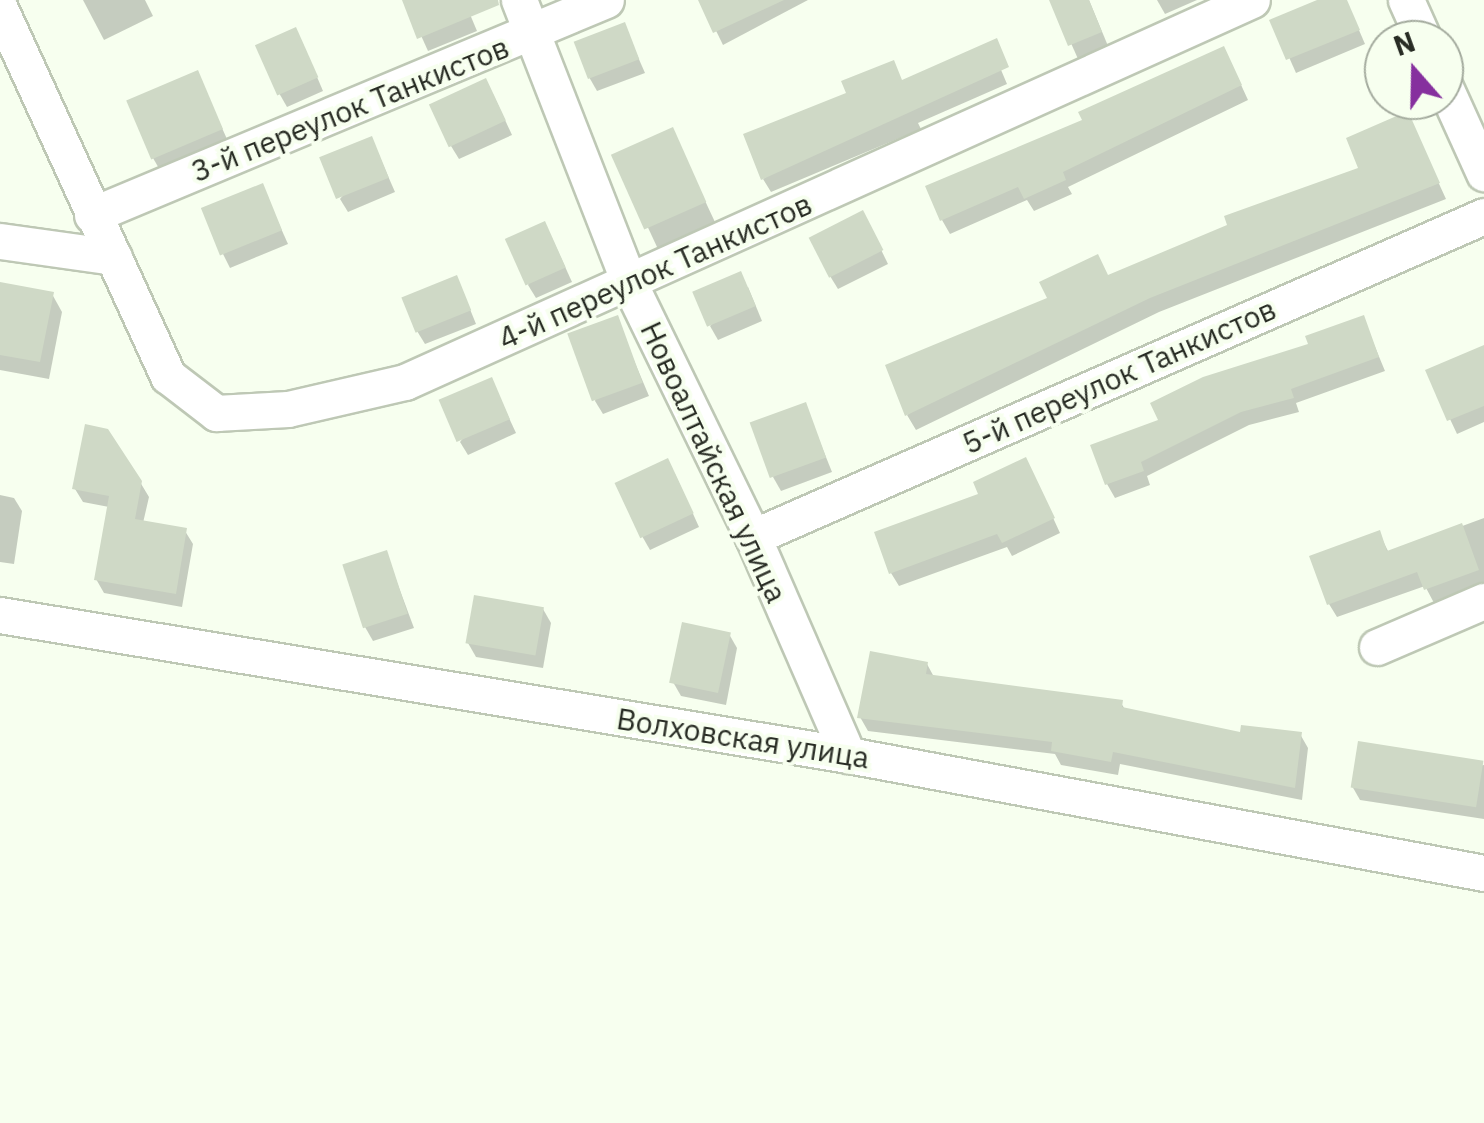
<!DOCTYPE html>
<meta charset="utf-8">
<style>
body{margin:0}
#map{position:relative;width:1484px;height:1123px;overflow:hidden;background:#f7ffef;font-family:"IBM Plex Sans",sans-serif}
div>[style]{position:absolute}
.shadow>*{inset:0;background:#0003;transform-origin:0 0}
.building>*{inset:0;background:#cfd9c6;transform-origin:0 0}
.roads{filter:drop-shadow(2px 0 #bec8b5) drop-shadow(-2px 0 #bec8b5) drop-shadow(0 2px #bec8b5) drop-shadow(0 -2px #bec8b5)}
.minor>*{height:35px;margin:-17.5px;padding:0 17.5px;transform-origin:17.5px;border-radius:17.5px;background:#fff}
span{translate:-50% -50%;white-space:nowrap;text-align:center;line-height:1.15;-webkit-text-stroke:8px #f7ffef;paint-order:stroke}
.street-label{font-size:30px;color:#282c24}
.north{position:absolute;left:1364px;top:20px;width:100px;height:100px;box-sizing:border-box;background:#f7ffef;border:2px solid #a4ab9e;border-radius:50%;rotate:340deg;font-size:28px;font-weight:700;line-height:40px;text-align:center;color:#282c24}
.north::after{content:'';display:block;margin:auto;width:35px;height:45px;background:#86309e;clip-path:polygon(50% 0,100% 100%,50% 72%,0 100%)}
</style>
<div id="map">
<div class="shadow">
<div style="clip-path:polygon(83px 0,145px 0,153px 16px,104px 40px)"></div>
<div style="clip-path:polygon(405px 0,464px 0,477px 31px,428px 51px)"></div>
<div style="clip-path:polygon(701px 0,808px 0,723px 45px)"></div>
<div style="clip-path:polygon(1052px 0,1089px 0,1108px 46px,1078px 59px)"></div>
<div style="clip-path:polygon(1157px 0,1197px 0,1165px 14px)"></div>
<div style="clip-path:polygon(1323px 0,1346px 0,1365px 44px,1296px 73px,1273px 21px)"></div>
<div style="clip-path:polygon(624px 25px,645px 73px,597px 91px,589px 77px)"></div>
<div style="clip-path:polygon(303px 44px,323px 91px,287px 107px,279px 93px)"></div>
<div style="clip-path:polygon(996px 58px,1007px 84px,918px 123px,921px 129px,771px 192px,763px 179px,903px 83px)"></div>
<div style="clip-path:polygon(1231px 63px,1248px 100px,1068px 187px,1072px 194px,1034px 211px,1027px 200px,950px 234px,942px 220px,928px 187px)"></div>
<div style="clip-path:polygon(197px 73px,232px 150px,165px 179px,153px 158px)"></div>
<div style="clip-path:polygon(493px 94px,512px 135px,459px 159px,451px 146px)"></div>
<div style="clip-path:polygon(1407px 114px,1446px 199px,1159px 312px,916px 430px,907px 415px,1108px 278px,1362px 169px)"></div>
<div style="left:672px;top:130px;width:103px;height:63px;rotate:65deg"></div>
<div style="clip-path:polygon(378px 153px,395px 192px,348px 212px,340px 199px)"></div>
<div style="clip-path:polygon(262px 186px,288px 244px,230px 268px,223px 254px)"></div>
<div style="clip-path:polygon(870px 227px,888px 264px,838px 289px,830px 276px)"></div>
<div style="clip-path:polygon(552px 238px,572px 282px,536px 298px,528px 285px)"></div>
<div style="clip-path:polygon(0 284px,52px 294px,62px 312px,49px 379px,0 370px)"></div>
<div style="clip-path:polygon(748px 287px,762px 321px,718px 340px,710px 326px)"></div>
<div style="clip-path:polygon(463px 292px,476px 324px,425px 344px,417px 331px)"></div>
<div style="clip-path:polygon(616px 318px,649px 396px,603px 414px,595px 401px)"></div>
<div style="clip-path:polygon(1363px 318px,1385px 371px,1296px 403px,1299px 412px,1249px 425px,1147px 476px,1150px 485px,1115px 498px,1107px 484px,1161px 421px)"></div>
<div style="clip-path:polygon(1484px 360px,1484px 422px,1457px 434px,1428px 372px)"></div>
<div style="clip-path:polygon(498px 394px,516px 433px,468px 455px,460px 442px)"></div>
<div style="clip-path:polygon(805px 405px,832px 472px,781px 491px,773px 477px)"></div>
<div style="clip-path:polygon(675px 474px,699px 527px,650px 550px,642px 536px)"></div>
<div style="clip-path:polygon(1033px 474px,1060px 533px,1012px 556px,1007px 547px,899px 586px,891px 573px)"></div>
<div style="clip-path:polygon(140px 482px,149px 497px,143px 523px,185px 531px,193px 544px,182px 607px,104px 593px,96px 579px,109px 507px,83px 502px,75px 489px)"></div>
<div style="clip-path:polygon(0 495px,14px 498px,22px 511px,14px 564px,0 562px)"></div>
<div style="clip-path:polygon(1484px 518px,1484px 585px,1434px 603px,1425px 586px,1337px 617px,1329px 604px,1379px 533px,1389px 553px)"></div>
<div style="clip-path:polygon(386px 553px,414px 628px,373px 641px,365px 627px)"></div>
<div style="clip-path:polygon(543px 609px,551px 623px,543px 668px,476px 657px,468px 643px)"></div>
<div style="clip-path:polygon(729px 634px,737px 648px,726px 705px,681px 696px,673px 682px)"></div>
<div style="clip-path:polygon(927px 664px,934px 677px,1121px 703px,1126px 711px,1243px 735px,1300px 734px,1308px 748px,1302px 800px,1120px 764px,1118px 775px,1061px 765px,1055px 754px,868px 731px,860px 717px)"></div>
<div style="clip-path:polygon(1484px 765px,1484px 819px,1360px 800px,1352px 786px)"></div>
</div>
<div class="building">
<div style="clip-path:polygon(402px 0,498px 0,499px 5px,417px 39px)"></div>
<div style="clip-path:polygon(698px 0,784px 0,713px 33px)"></div>
<div style="clip-path:polygon(1049px 0,1089px 0,1102px 32px,1068px 46px)"></div>
<div style="clip-path:polygon(1317px 0,1347px 0,1360px 30px,1286px 60px,1269px 20px)"></div>
<div style="left:625px;top:22px;width:40px;height:55px;rotate:69deg"></div>
<div style="left:296px;top:27px;width:55px;height:45px;rotate:66deg"></div>
<div style="clip-path:polygon(997px 38px,1009px 67px,761px 180px,743px 134px,846px 93px,841px 81px,894px 60px,902px 80px)"></div>
<div style="clip-path:polygon(1224px 46px,1242px 85px,1063px 172px,1066px 180px,1024px 199px,1018px 187px,940px 221px,925px 186px,1082px 120px,1078px 112px)"></div>
<div style="left:198px;top:70px;width:64px;height:78px;rotate:67deg"></div>
<div style="left:486px;top:78px;width:47px;height:63px;rotate:65deg"></div>
<div style="clip-path:polygon(1408px 111px,1440px 183px,1150px 298px,905px 416px,885px 365px,1047px 298px,1039px 282px,1098px 254px,1108px 275px,1227px 225px,1224px 216px,1358px 168px,1346px 138px)"></div>
<div style="left:673px;top:127px;width:82px;height:68px;rotate:66deg"></div>
<div style="left:372px;top:136px;width:45px;height:57px;rotate:68deg"></div>
<div style="left:263px;top:183px;width:51px;height:67px;rotate:68deg"></div>
<div style="left:863px;top:210px;width:45px;height:61px;rotate:63deg"></div>
<div style="left:545px;top:221px;width:51px;height:44px;rotate:66deg"></div>
<div style="left:741px;top:271px;width:38px;height:53px;rotate:67deg"></div>
<div style="left:457px;top:275px;width:38px;height:60px;rotate:68deg"></div>
<div style="clip-path:polygon(0 282px,54px 292px,40px 362px,0 355px)"></div>
<div style="left:618px;top:315px;width:72px;height:54px;rotate:70deg"></div>
<div style="clip-path:polygon(1364px 315px,1379px 357px,1291px 389px,1294px 398px,1241px 412px,1141px 462px,1144px 471px,1105px 485px,1090px 445px,1158px 420px,1150px 403px,1203px 377px,1308px 344px,1305px 336px)"></div>
<div style="clip-path:polygon(1484px 345px,1484px 406px,1447px 421px,1425px 370px)"></div>
<div style="left:492px;top:377px;width:46px;height:58px;rotate:67deg"></div>
<div style="left:806px;top:402px;width:59px;height:60px;rotate:70deg"></div>
<div style="clip-path:polygon(85px 424px,108px 429px,142px 481px,135px 519px,187px 528px,176px 594px,94px 580px,109px 496px,72px 489px)"></div>
<div style="clip-path:polygon(1026px 457px,1055px 518px,1002px 543px,997px 534px,889px 574px,874px 532px,978px 494px,973px 482px)"></div>
<div style="left:668px;top:458px;width:61px;height:59px;rotate:65deg"></div>
<div style="clip-path:polygon(1462px 523px,1479px 570px,1424px 590px,1417px 572px,1327px 605px,1309px 556px,1380px 530px,1387px 551px)"></div>
<div style="left:387px;top:550px;width:67px;height:47px;rotate:72deg"></div>
<div style="left:474px;top:595px;width:71px;height:49px;rotate:10deg"></div>
<div style="left:682px;top:622px;width:50px;height:62px;rotate:12deg"></div>
<div style="clip-path:polygon(870px 651px,928px 662px,926px 674px,1123px 700px,1122px 707px,1240px 732px,1241px 725px,1302px 732px,1295px 788px,1113px 752px,1111px 762px,1051px 751px,1052px 742px,857px 718px)"></div>
<div style="left:1358px;top:741px;width:127px;height:47px;rotate:9deg"></div>
</div>
<div class="roads">
<div class="minor">
<div style="left:519px;top:0;width:306px;rotate:68.7deg"></div>
<div style="left:630px;top:285px;width:280px;rotate:64deg"></div>
<div style="left:753px;top:537px;width:238px;rotate:66.5deg"></div>
<div style="left:1406px;top:0;width:44px;rotate:65.8deg"></div>
<div style="left:0;top:9px;width:404px;rotate:65.4deg"></div>
<div style="left:168px;top:376px;width:61px;rotate:37.6deg"></div>
<div style="left:216px;top:413px;width:72px;rotate:-3.2deg"></div>
<div style="left:288px;top:409px;width:120px;rotate:-13deg"></div>
<div style="left:405px;top:382px;width:929px;rotate:-24.28deg"></div>
<div style="left:1444px;top:85px;width:97px;rotate:65.6deg"></div>
<div style="left:92px;top:215px;width:557px;rotate:-22.7deg"></div>
<div style="left:0;top:241px;width:115px;rotate:8deg"></div>
<div style="left:753px;top:537px;width:798px;rotate:-23.71deg"></div>
<div style="left:0;top:615px;width:859px;rotate:9.37deg"></div>
<div style="left:848px;top:755px;width:647px;rotate:10.51deg"></div>
<div style="left:1377px;top:647px;width:116px;rotate:-23.3deg"></div>
</div>
</div>
<div class="street-label">
<span style="left:350px;top:109px;rotate:-22deg">3-й переулок Танкистов</span>
<span style="left:655px;top:271px;rotate:-24deg">4-й переулок Танкистов</span>
<span style="left:1119px;top:376px;rotate:-24deg">5-й переулок Танкистов</span>
<span style="left:714px;top:462px;rotate:65deg">Новоалтайская улица</span>
<span style="left:743px;top:738px;rotate:9deg">Волховская улица</span>
</div>
<div class="north">N</div>
</div>
